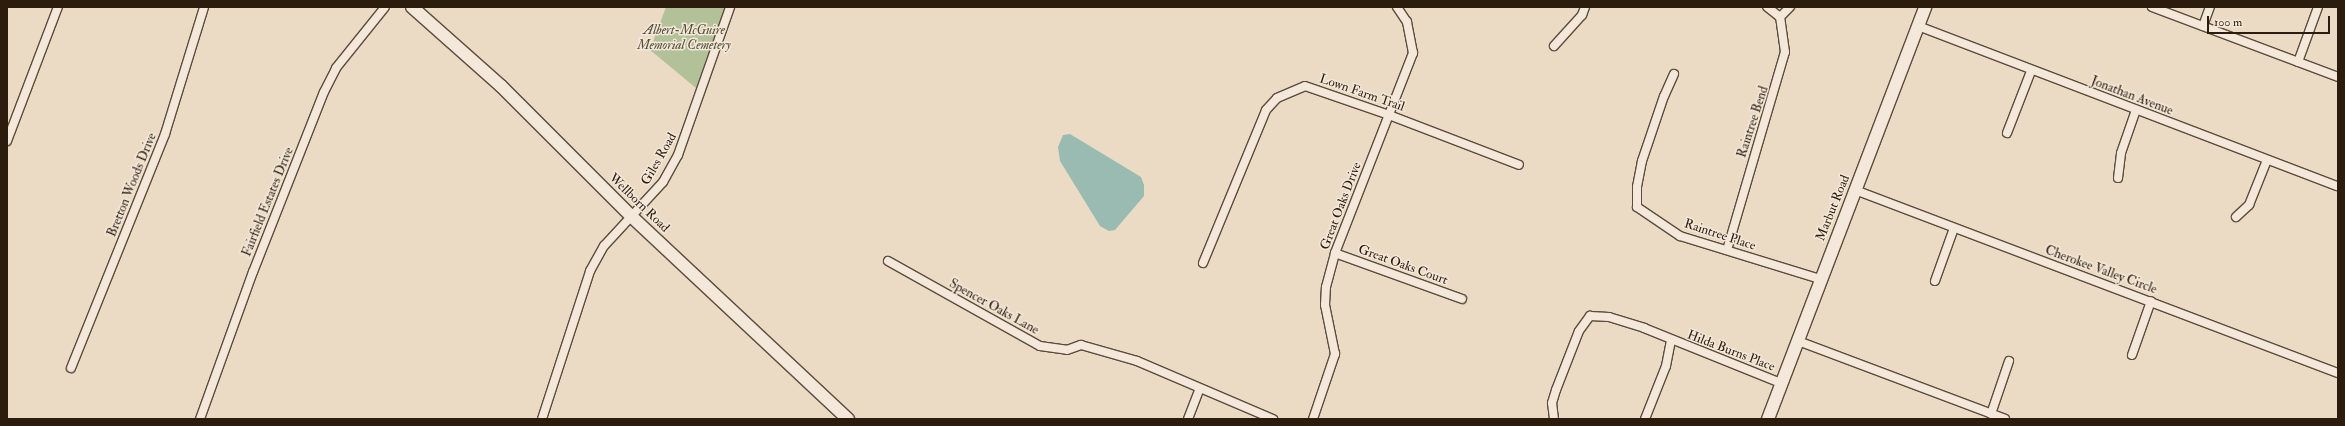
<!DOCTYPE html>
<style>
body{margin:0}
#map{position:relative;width:2345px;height:426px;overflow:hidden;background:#ecdbc4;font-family:"IM FELL Double Pica",serif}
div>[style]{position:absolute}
.green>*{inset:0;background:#b3c198}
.water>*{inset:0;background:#99bbb1}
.roads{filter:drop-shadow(1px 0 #5b4c3c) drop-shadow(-1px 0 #5b4c3c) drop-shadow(0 1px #5b4c3c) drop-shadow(0 -1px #5b4c3c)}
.street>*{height:8px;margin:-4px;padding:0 4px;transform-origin:4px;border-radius:4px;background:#f3e8d9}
.secondary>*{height:12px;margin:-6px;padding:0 6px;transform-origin:6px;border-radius:6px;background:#f3e8d9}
span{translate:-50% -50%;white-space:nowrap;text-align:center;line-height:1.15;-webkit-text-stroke:3px #f3e8d9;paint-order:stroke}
.park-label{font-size:13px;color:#544e37;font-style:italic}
.street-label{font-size:13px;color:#2b1c0e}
.frame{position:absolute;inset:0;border:8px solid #2b1c0e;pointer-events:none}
.scale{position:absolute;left:2207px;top:16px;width:123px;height:18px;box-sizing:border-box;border:2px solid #2b1c0e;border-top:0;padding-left:5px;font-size:12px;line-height:14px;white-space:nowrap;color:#2b1c0e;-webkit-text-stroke:3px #f3e8d9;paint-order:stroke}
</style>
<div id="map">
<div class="green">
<div style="clip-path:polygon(666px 7px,726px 7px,696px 88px,650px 50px)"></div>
</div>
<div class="water">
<div style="clip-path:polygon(1070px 134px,1141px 177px,1144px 185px,1144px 196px,1115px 230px,1109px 231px,1100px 226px,1060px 161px,1058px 147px,1063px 135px)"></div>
</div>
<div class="roads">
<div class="street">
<div style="left:2152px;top:7px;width:199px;rotate:20.6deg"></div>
<div style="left:1780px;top:17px;width:14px;rotate:-45deg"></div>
<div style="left:1918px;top:26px;width:449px;rotate:20.9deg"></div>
<div style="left:2203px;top:26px;width:20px;rotate:-70deg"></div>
<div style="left:1554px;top:46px;width:42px;rotate:-47.9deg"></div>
<div style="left:1582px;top:15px;width:9px;rotate:-69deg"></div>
<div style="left:2298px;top:62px;width:59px;rotate:-70deg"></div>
<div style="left:1674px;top:74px;width:24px;rotate:114deg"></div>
<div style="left:1664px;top:96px;width:69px;rotate:108.7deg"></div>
<div style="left:1642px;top:161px;width:26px;rotate:101deg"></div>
<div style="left:1637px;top:187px;width:20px;rotate:90deg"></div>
<div style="left:1637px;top:207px;width:52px;rotate:34deg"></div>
<div style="left:1680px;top:236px;width:146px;rotate:17.1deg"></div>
<div style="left:2007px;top:133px;width:66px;rotate:-68.8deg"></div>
<div style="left:7px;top:141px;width:143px;rotate:-69.2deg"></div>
<div style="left:2118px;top:178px;width:25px;rotate:-83deg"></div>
<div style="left:2121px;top:153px;width:46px;rotate:-70.8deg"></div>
<div style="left:1855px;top:190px;width:517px;rotate:20.75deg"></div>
<div style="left:2236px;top:217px;width:18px;rotate:-43deg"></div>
<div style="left:2249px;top:205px;width:48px;rotate:-68.2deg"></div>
<div style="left:1727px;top:250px;width:206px;rotate:-73.7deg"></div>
<div style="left:1785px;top:52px;width:35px;rotate:-98deg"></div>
<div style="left:1780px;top:17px;width:16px;rotate:-142deg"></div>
<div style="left:1335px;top:253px;width:135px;rotate:19.9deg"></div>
<div style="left:888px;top:261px;width:174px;rotate:29.2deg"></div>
<div style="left:1040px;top:346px;width:27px;rotate:8deg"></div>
<div style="left:1067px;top:350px;width:15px;rotate:-20deg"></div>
<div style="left:1081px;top:345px;width:58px;rotate:15.9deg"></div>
<div style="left:1137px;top:361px;width:148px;rotate:23.1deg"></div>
<div style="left:1203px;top:263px;width:165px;rotate:-67.6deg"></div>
<div style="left:1266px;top:110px;width:16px;rotate:-47deg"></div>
<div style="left:1277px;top:98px;width:30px;rotate:-23deg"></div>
<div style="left:1305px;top:86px;width:89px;rotate:19deg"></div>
<div style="left:1389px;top:115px;width:139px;rotate:21deg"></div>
<div style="left:1935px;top:281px;width:56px;rotate:-70.3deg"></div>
<div style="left:1798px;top:341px;width:221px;rotate:20.6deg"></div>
<div style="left:2132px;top:355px;width:57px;rotate:-70.6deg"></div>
<div style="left:71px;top:368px;width:252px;rotate:-68.1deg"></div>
<div style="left:165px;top:134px;width:133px;rotate:-72.9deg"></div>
<div style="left:1991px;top:414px;width:56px;rotate:-71.2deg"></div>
<div style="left:200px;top:419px;width:156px;rotate:-70.2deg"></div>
<div style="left:253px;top:272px;width:193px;rotate:-68.5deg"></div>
<div style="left:324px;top:92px;width:27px;rotate:-63deg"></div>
<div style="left:336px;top:68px;width:78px;rotate:-51.2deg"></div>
<div style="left:542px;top:419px;width:156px;rotate:-72deg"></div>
<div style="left:590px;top:271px;width:29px;rotate:-61deg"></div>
<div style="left:604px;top:246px;width:87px;rotate:-47.3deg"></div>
<div style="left:663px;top:182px;width:31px;rotate:-61deg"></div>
<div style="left:678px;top:155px;width:157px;rotate:-70.6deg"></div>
<div style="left:1188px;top:419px;width:31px;rotate:-69deg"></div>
<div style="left:1313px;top:419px;width:69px;rotate:-71.3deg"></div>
<div style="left:1335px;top:354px;width:50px;rotate:-101.5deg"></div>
<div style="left:1325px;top:305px;width:18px;rotate:-87deg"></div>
<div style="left:1326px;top:287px;width:35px;rotate:-75deg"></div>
<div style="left:1335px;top:253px;width:215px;rotate:-68.7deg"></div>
<div style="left:1413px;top:53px;width:32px;rotate:-101deg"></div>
<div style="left:1407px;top:22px;width:18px;rotate:-124deg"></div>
<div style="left:1554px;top:419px;width:16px;rotate:-97deg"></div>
<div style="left:1552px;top:403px;width:14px;rotate:-73deg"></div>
<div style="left:1556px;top:390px;width:63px;rotate:-68.7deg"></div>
<div style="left:1579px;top:331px;width:19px;rotate:-54deg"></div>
<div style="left:1590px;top:316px;width:19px;rotate:3deg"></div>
<div style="left:1609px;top:317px;width:37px;rotate:17deg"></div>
<div style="left:1644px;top:328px;width:148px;rotate:21.9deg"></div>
<div style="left:1645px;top:419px;width:57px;rotate:-68.4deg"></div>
<div style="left:1666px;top:366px;width:25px;rotate:-79deg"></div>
</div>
<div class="secondary">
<div style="left:412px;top:7px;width:119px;rotate:41.6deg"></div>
<div style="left:501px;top:86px;width:185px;rotate:45deg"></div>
<div style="left:632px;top:217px;width:296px;rotate:43.1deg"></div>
<div style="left:1768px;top:419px;width:441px;rotate:-69.1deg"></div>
</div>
</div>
<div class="park-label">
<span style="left:684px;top:38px">Albert-McGuire<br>Memorial Cemetery</span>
</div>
<div class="street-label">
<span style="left:1362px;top:93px;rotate:19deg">Lown Farm Trail</span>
<span style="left:2132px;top:96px;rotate:21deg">Jonathan Avenue</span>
<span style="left:1753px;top:122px;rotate:-72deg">Raintree Bend</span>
<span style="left:659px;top:159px;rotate:-60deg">Giles Road</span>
<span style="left:132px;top:185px;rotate:-68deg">Bretton Woods Drive</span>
<span style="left:268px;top:202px;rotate:-68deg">Fairfield Estates Drive</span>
<span style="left:639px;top:203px;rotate:44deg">Wellborn Road</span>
<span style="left:1341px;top:206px;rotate:-69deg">Great Oaks Drive</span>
<span style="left:1833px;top:208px;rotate:-68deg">Marbut Road</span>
<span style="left:1720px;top:235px;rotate:18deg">Raintree Place</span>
<span style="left:1403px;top:265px;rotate:20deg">Great Oaks Court</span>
<span style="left:2101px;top:270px;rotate:20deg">Cherokee Valley Circle</span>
<span style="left:994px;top:307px;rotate:29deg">Spencer Oaks Lane</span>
<span style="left:1731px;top:351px;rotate:21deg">Hilda Burns Place</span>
</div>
<div class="frame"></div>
<div class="scale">100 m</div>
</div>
